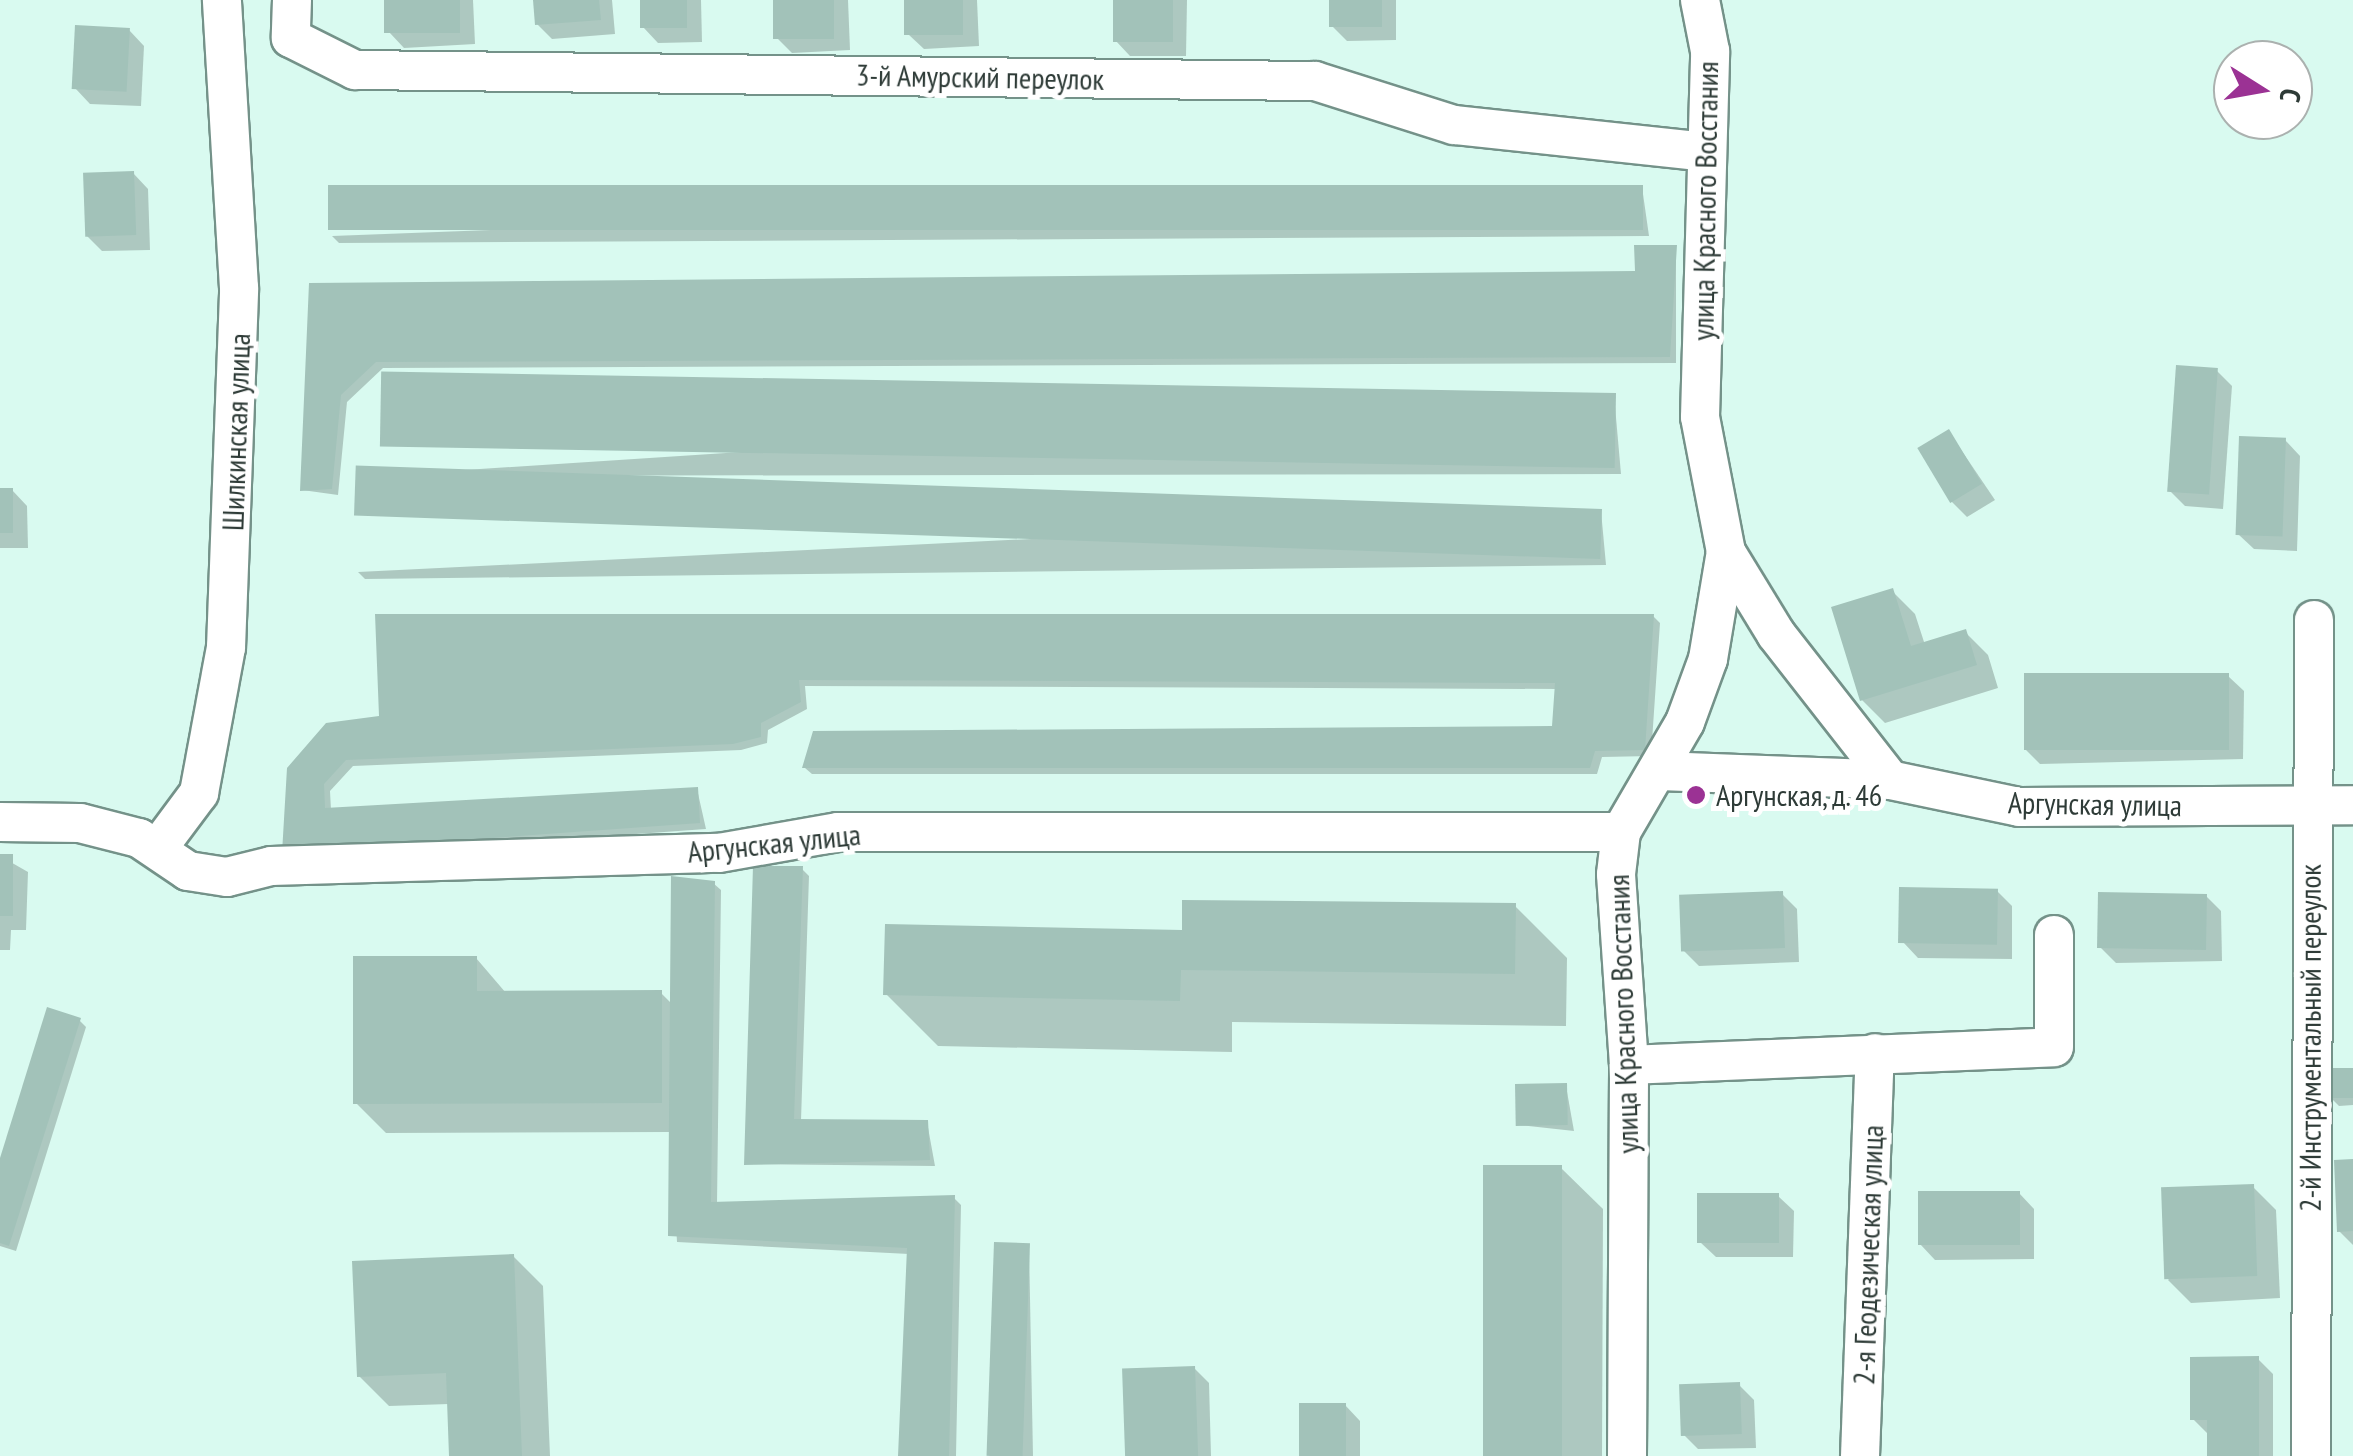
<!DOCTYPE html>
<meta charset="utf-8">
<style>
body{margin:0}
#map{position:relative;width:2353px;height:1456px;overflow:hidden;background:#d9faf0;font-family:"PT Sans Narrow",sans-serif}
div>[style]{position:absolute}
.shadow>*{inset:0;background:#0003}
.building>*{inset:0;background:#a2c2b9;transform-origin:0 0}
.roads{filter:drop-shadow(2px 0 #749289) drop-shadow(-2px 0 #749289) drop-shadow(0 2px #749289) drop-shadow(0 -2px #749289)}
.minor>*{height:38px;margin:-19px;padding:0 19px;transform-origin:19px;border-radius:19px;background:#fff}
.dots>*{width:28px;height:28px;translate:-50% -50%;box-sizing:border-box;border:5px solid #fff;border-radius:50%}
span{translate:-50% -50%;white-space:nowrap;text-align:center;line-height:1.15;-webkit-text-stroke:10px #fff;paint-order:stroke}
.street-label{font-size:30px;color:#2e3b37}
.poi-label{font-size:30px;color:#2e3b37}
.left{translate:0 -50%;text-align:left}
.north{position:absolute;left:2213px;top:40px;width:100px;height:100px;box-sizing:border-box;background:#fff;border:2px solid #abb1af;border-radius:50%;rotate:101deg;font-size:28px;font-weight:700;line-height:40px;text-align:center;color:#2e3b37}
.north::after{content:'';display:block;margin:auto;width:35px;height:45px;background:#9b3294;clip-path:polygon(50% 0,100% 100%,50% 72%,0 100%)}
</style>
<div id="map">
<div class="shadow">
<div style="clip-path:polygon(387px 0,473px 0,475px 44px,404px 48px,389px 32px)"></div>
<div style="clip-path:polygon(535px 0,612px 0,615px 34px,552px 39px,537px 24px)"></div>
<div style="clip-path:polygon(642px 0,701px 0,702px 42px,658px 43px,643px 27px)"></div>
<div style="clip-path:polygon(775px 0,848px 0,850px 50px,792px 53px,777px 38px)"></div>
<div style="clip-path:polygon(907px 0,977px 0,979px 46px,924px 49px,908px 34px)"></div>
<div style="clip-path:polygon(1116px 0,1187px 0,1186px 56px,1130px 56px,1115px 40px)"></div>
<div style="clip-path:polygon(1332px 0,1396px 0,1396px 40px,1347px 41px,1332px 26px)"></div>
<div style="clip-path:polygon(129px 30px,144px 46px,141px 106px,90px 104px,75px 88px)"></div>
<div style="clip-path:polygon(133px 173px,148px 189px,150px 250px,102px 251px,87px 236px)"></div>
<div style="clip-path:polygon(1642px 187px,1649px 236px,339px 243px,332px 236px)"></div>
<div style="clip-path:polygon(1676px 247px,1676px 363px,383px 368px,347px 402px,338px 495px,302px 490px,311px 286px,1637px 273px)"></div>
<div style="clip-path:polygon(2217px 371px,2232px 386px,2223px 509px,2185px 506px,2170px 491px)"></div>
<div style="clip-path:polygon(1614px 395px,1621px 474px,374px 476px)"></div>
<div style="clip-path:polygon(1949px 432px,1995px 500px,1967px 517px,1952px 502px)"></div>
<div style="clip-path:polygon(2285px 440px,2300px 456px,2297px 551px,2254px 549px,2238px 534px)"></div>
<div style="clip-path:polygon(12px 490px,27px 506px,28px 548px,0 548px,0 491px)"></div>
<div style="clip-path:polygon(1601px 511px,1606px 565px,365px 579px,358px 572px)"></div>
<div style="clip-path:polygon(1892px 591px,1915px 614px,1925px 645px,1965px 632px,1988px 655px,1998px 688px,1885px 723px,1862px 700px)"></div>
<div style="clip-path:polygon(378px 616px,1653px 616px,1660px 623px,1651px 756px,1602px 757px,1597px 774px,812px 774px,805px 768px,1554px 729px,1557px 689px,805px 686px,807px 709px,768px 730px,767px 743px,741px 750px,353px 766px,330px 791px,331px 810px,697px 789px,706px 829px,292px 859px,289px 769px,382px 719px)"></div>
<div style="clip-path:polygon(2228px 676px,2244px 691px,2243px 759px,2040px 764px,2025px 749px)"></div>
<div style="clip-path:polygon(0 856px,28px 872px,26px 930px,11px 930px,10px 950px,0 950px)"></div>
<div style="clip-path:polygon(802px 869px,809px 876px,801px 1121px,927px 1122px,935px 1166px,747px 1164px)"></div>
<div style="clip-path:polygon(713px 883px,721px 890px,717px 1205px,954px 1198px,961px 1205px,956px 1456px,900px 1456px,909px 1254px,677px 1242px,671px 1132px,386px 1133px,356px 1103px,476px 958px,506px 993px,661px 993px,673px 1005px)"></div>
<div style="clip-path:polygon(1997px 891px,2012px 906px,2012px 959px,1918px 958px,1903px 942px)"></div>
<div style="clip-path:polygon(1782px 894px,1797px 909px,1799px 962px,1699px 966px,1684px 951px)"></div>
<div style="clip-path:polygon(2206px 896px,2221px 911px,2222px 961px,2116px 963px,2100px 947px)"></div>
<div style="clip-path:polygon(1515px 906px,1567px 958px,1566px 1026px,1232px 1022px,1232px 1052px,938px 1046px,886px 994px,1184px 933px)"></div>
<div style="clip-path:polygon(79px 1020px,86px 1027px,16px 1251px,0 1246px,0 1166px)"></div>
<div style="clip-path:polygon(2353px 1071px,2353px 1105px,2339px 1106px,2332px 1099px)"></div>
<div style="clip-path:polygon(1566px 1086px,1574px 1131px,1519px 1125px)"></div>
<div style="clip-path:polygon(2353px 1161px,2353px 1245px,2339px 1231px)"></div>
<div style="clip-path:polygon(1561px 1168px,1603px 1209px,1602px 1456px,1488px 1456px)"></div>
<div style="clip-path:polygon(2253px 1187px,2276px 1210px,2280px 1298px,2191px 1303px,2168px 1280px)"></div>
<div style="clip-path:polygon(2019px 1193px,2034px 1209px,2034px 1259px,1935px 1260px,1920px 1244px)"></div>
<div style="clip-path:polygon(1778px 1196px,1794px 1211px,1793px 1257px,1716px 1257px,1700px 1242px)"></div>
<div style="clip-path:polygon(1029px 1245px,1033px 1456px,992px 1456px)"></div>
<div style="clip-path:polygon(513px 1256px,543px 1286px,550px 1456px,452px 1456px,449px 1404px,389px 1406px,359px 1376px)"></div>
<div style="clip-path:polygon(2258px 1359px,2273px 1374px,2273px 1456px,2210px 1456px,2208px 1434px,2193px 1419px)"></div>
<div style="clip-path:polygon(1194px 1368px,1209px 1383px,1211px 1456px,1127px 1456px)"></div>
<div style="clip-path:polygon(1739px 1385px,1754px 1400px,1756px 1448px,1698px 1449px,1683px 1434px)"></div>
<div style="clip-path:polygon(1345px 1405px,1360px 1421px,1360px 1456px,1301px 1456px)"></div>
</div>
<div class="building">
<div style="left:384px;top:0;width:76px;height:33px"></div>
<div style="clip-path:polygon(533px 0,599px 0,601px 20px,535px 25px)"></div>
<div style="left:640px;top:0;width:47px;height:28px"></div>
<div style="left:773px;top:0;width:61px;height:39px"></div>
<div style="left:904px;top:0;width:59px;height:35px"></div>
<div style="left:1113px;top:0;width:60px;height:42px"></div>
<div style="left:1329px;top:0;width:53px;height:27px"></div>
<div style="left:75px;top:25px;width:55px;height:64px;rotate:3deg"></div>
<div style="left:134px;top:171px;width:64px;height:51px;rotate:88deg"></div>
<div style="left:1643px;top:185px;width:45px;height:1315px;rotate:90deg"></div>
<div style="clip-path:polygon(1634px 245px,1677px 245px,1670px 357px,376px 362px,341px 395px,332px 489px,300px 491px,309px 283px,1635px 271px)"></div>
<div style="left:2176px;top:365px;width:42px;height:127px;rotate:4deg"></div>
<div style="left:1616px;top:393px;width:75px;height:1235px;rotate:91deg"></div>
<div style="left:1949px;top:429px;width:64px;height:37px;rotate:59deg"></div>
<div style="left:2239px;top:436px;width:47px;height:99px;rotate:2deg"></div>
<div style="left:0;top:488px;width:13px;height:45px"></div>
<div style="left:1602px;top:509px;width:50px;height:1247px;rotate:92deg"></div>
<div style="clip-path:polygon(1893px 588px,1911px 646px,1966px 629px,1977px 665px,1860px 701px,1831px 607px)"></div>
<div style="clip-path:polygon(375px 614px,1654px 614px,1645px 750px,1595px 751px,1590px 768px,802px 768px,813px 731px,1552px 726px,1555px 683px,799px 680px,801px 702px,761px 723px,761px 737px,733px 744px,346px 760px,324px 784px,325px 808px,698px 787px,700px 823px,282px 853px,287px 768px,326px 723px,379px 716px)"></div>
<div style="left:2024px;top:673px;width:205px;height:77px"></div>
<div style="left:0;top:854px;width:13px;height:62px"></div>
<div style="clip-path:polygon(753px 866px,803px 866px,794px 1119px,928px 1120px,930px 1160px,744px 1165px)"></div>
<div style="clip-path:polygon(671px 876px,715px 881px,711px 1202px,955px 1195px,949px 1456px,898px 1456px,907px 1248px,668px 1236px)"></div>
<div style="left:1899px;top:887px;width:99px;height:56px;rotate:1deg"></div>
<div style="left:1783px;top:891px;width:57px;height:104px;rotate:88deg"></div>
<div style="left:2098px;top:892px;width:109px;height:56px;rotate:1deg"></div>
<div style="clip-path:polygon(1182px 900px,1516px 903px,1515px 974px,1181px 970px,1180px 1001px,883px 995px,885px 924px,1182px 930px)"></div>
<div style="clip-path:polygon(353px 956px,477px 956px,477px 991px,662px 990px,662px 1103px,353px 1104px)"></div>
<div style="clip-path:polygon(47px 1007px,81px 1018px,9px 1246px,0 1243px,0 1158px)"></div>
<div style="left:2353px;top:1068px;width:30px;height:26px;rotate:90deg"></div>
<div style="left:1567px;top:1083px;width:42px;height:52px;rotate:89deg"></div>
<div style="clip-path:polygon(2353px 1159px,2353px 1231px,2337px 1232px,2334px 1160px)"></div>
<div style="left:1562px;top:1165px;width:291px;height:79px;rotate:90deg"></div>
<div style="left:2254px;top:1184px;width:92px;height:93px;rotate:88deg"></div>
<div style="left:2020px;top:1191px;width:54px;height:102px;rotate:90deg"></div>
<div style="left:1697px;top:1193px;width:82px;height:50px"></div>
<div style="left:994px;top:1242px;width:36px;height:214px;rotate:2deg"></div>
<div style="clip-path:polygon(514px 1254px,522px 1456px,449px 1456px,446px 1373px,357px 1377px,352px 1261px)"></div>
<div style="clip-path:polygon(2259px 1356px,2259px 1456px,2207px 1456px,2207px 1420px,2190px 1420px,2190px 1357px)"></div>
<div style="left:1195px;top:1366px;width:90px;height:73px;rotate:88deg"></div>
<div style="left:1740px;top:1382px;width:52px;height:61px;rotate:88deg"></div>
<div style="left:1299px;top:1403px;width:47px;height:53px"></div>
</div>
<div class="roads">
<div class="minor">
<div style="left:292px;top:0;width:38px;rotate:92deg"></div>
<div style="left:291px;top:38px;width:72px;rotate:26.6deg"></div>
<div style="left:355px;top:70px;width:960px;rotate:0.66deg"></div>
<div style="left:1315px;top:81px;width:146px;rotate:17.6deg"></div>
<div style="left:1454px;top:125px;width:253px;rotate:6.1deg"></div>
<div style="left:1726px;top:552px;width:96px;rotate:58.6deg"></div>
<div style="left:1776px;top:634px;width:185px;rotate:52deg"></div>
<div style="left:1660px;top:771px;width:230px;rotate:2.2deg"></div>
<div style="left:1890px;top:780px;width:132px;rotate:11.8deg"></div>
<div style="left:2019px;top:807px;width:334px;rotate:-0.3deg"></div>
<div style="left:0;top:822px;width:80px;rotate:0.7deg"></div>
<div style="left:80px;top:823px;width:61px;rotate:14.3deg"></div>
<div style="left:139px;top:838px;width:59px;rotate:34deg"></div>
<div style="left:188px;top:871px;width:39px;rotate:9deg"></div>
<div style="left:227px;top:877px;width:45px;rotate:-14deg"></div>
<div style="left:271px;top:866px;width:448px;rotate:-1.7deg"></div>
<div style="left:719px;top:853px;width:121px;rotate:-10deg"></div>
<div style="left:838px;top:832px;width:783px"></div>
<div style="left:158px;top:848px;width:69px;rotate:-53.3deg"></div>
<div style="left:199px;top:793px;width:147px;rotate:-79.5deg"></div>
<div style="left:226px;top:648px;width:360px;rotate:-87.9deg"></div>
<div style="left:239px;top:288px;width:289px;rotate:-93.4deg"></div>
<div style="left:1629px;top:1065px;width:425px;rotate:-2.4deg"></div>
<div style="left:2054px;top:1047px;width:112px;rotate:-90deg"></div>
<div style="left:1627px;top:1456px;width:391px;rotate:-89.7deg"></div>
<div style="left:1629px;top:1065px;width:191px;rotate:-93.9deg"></div>
<div style="left:1616px;top:874px;width:42px;rotate:-83.2deg"></div>
<div style="left:1621px;top:832px;width:127px;rotate:-59.8deg"></div>
<div style="left:1685px;top:722px;width:67px;rotate:-69.9deg"></div>
<div style="left:1708px;top:659px;width:109px;rotate:-80.5deg"></div>
<div style="left:1726px;top:552px;width:137px;rotate:-100.9deg"></div>
<div style="left:1700px;top:417px;width:366px;rotate:-88.4deg"></div>
<div style="left:1710px;top:51px;width:52px;rotate:-101.1deg"></div>
<div style="left:1860px;top:1456px;width:403px;rotate:-87.9deg"></div>
<div style="left:2311px;top:1456px;width:836px;rotate:-89.79deg"></div>
</div>
</div>
<div class="dots">
<div style="left:1696px;top:795px;background:#9b3294"></div>
</div>
<div class="street-label">
<span style="left:980px;top:77px;rotate:1deg">3-й Амурский переулок</span>
<span style="left:1705px;top:201px;rotate:-89deg">улица Красного Восстания</span>
<span style="left:236px;top:432px;rotate:-88deg">Шилкинская улица</span>
<span style="left:2095px;top:804px;rotate:1deg">Аргунская улица</span>
<span style="left:774px;top:843px;rotate:-6deg">Аргунская улица</span>
<span style="left:1623px;top:1014px;rotate:-92deg">улица Красного Восстания</span>
<span style="left:2310px;top:1038px;rotate:-90deg">2-й Инструментальный переулок</span>
<span style="left:1868px;top:1255px;rotate:-88deg">2-я Геодезическая улица</span>
</div>
<div class="poi-label">
<span class="left" style="left:1716px;top:795px">Аргунская, д. 46</span>
</div>
<div class="north">С</div>
</div>
